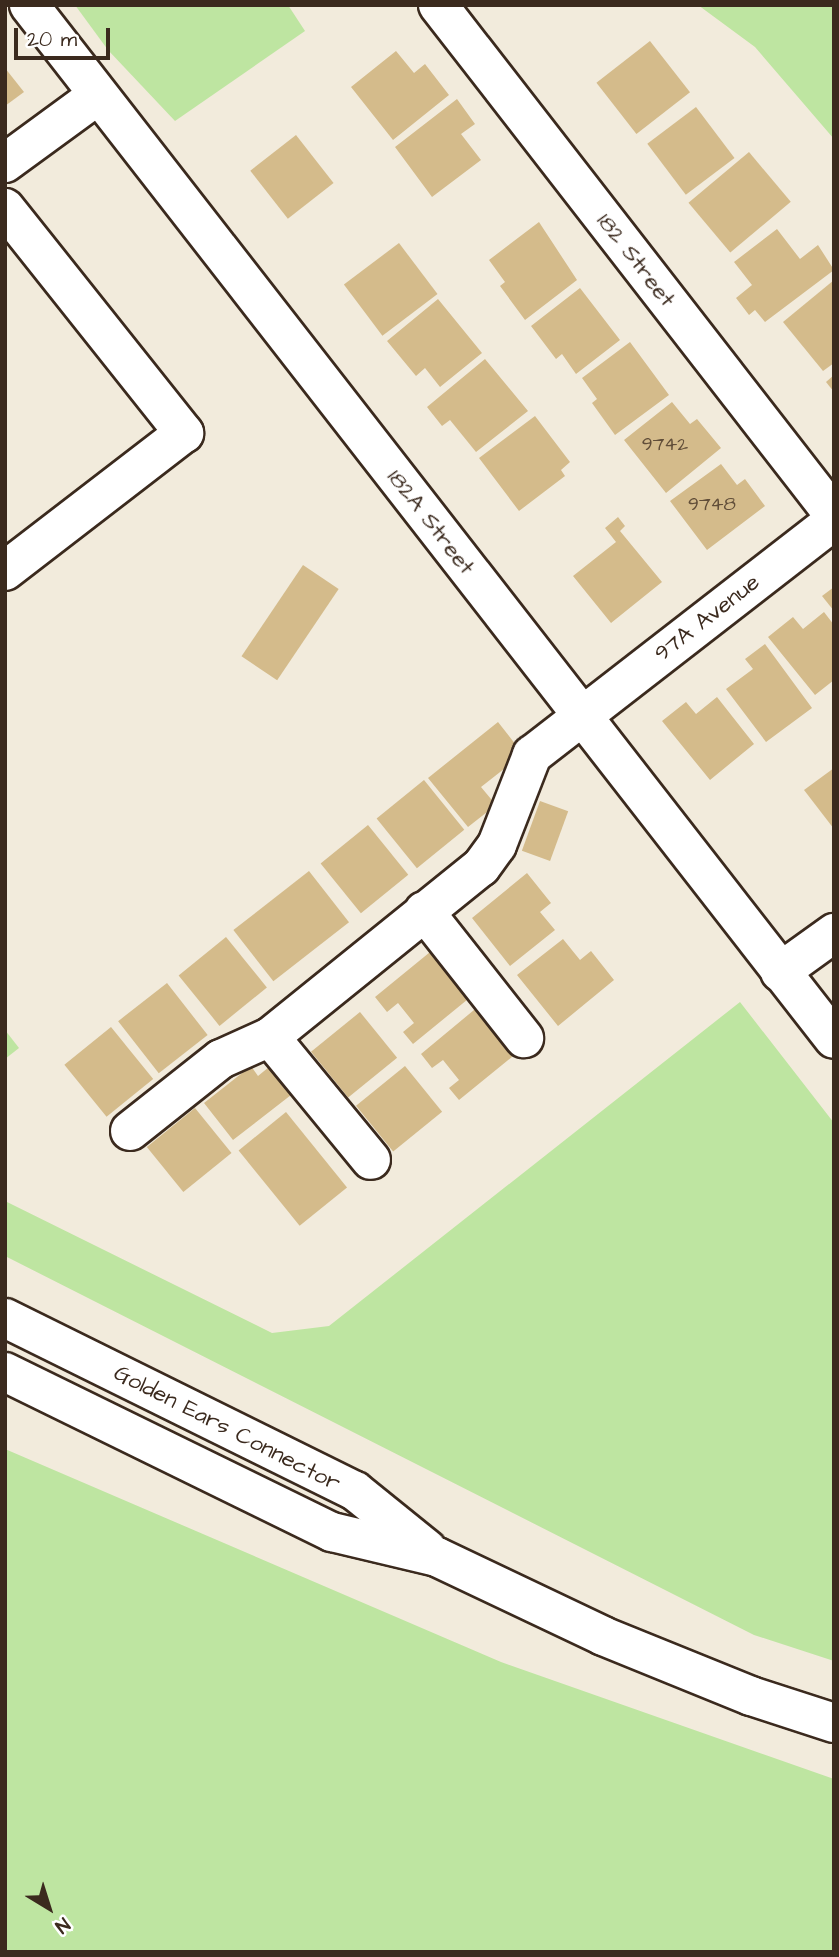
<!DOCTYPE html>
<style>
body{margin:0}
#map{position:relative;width:839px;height:1957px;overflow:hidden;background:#f2ebdc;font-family:"Architects Daughter",sans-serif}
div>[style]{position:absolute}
.green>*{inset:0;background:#bee5a1}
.building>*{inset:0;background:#d4bb8b;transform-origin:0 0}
.roads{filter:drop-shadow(2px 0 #3b2a1e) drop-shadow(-2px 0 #3b2a1e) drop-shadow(0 2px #3b2a1e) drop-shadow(0 -2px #3b2a1e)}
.minor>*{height:38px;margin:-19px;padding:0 19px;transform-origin:19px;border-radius:19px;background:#fff}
.major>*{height:38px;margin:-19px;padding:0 19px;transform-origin:19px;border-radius:19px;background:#fff}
span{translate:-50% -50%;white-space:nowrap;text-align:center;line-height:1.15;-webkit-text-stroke:6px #fff;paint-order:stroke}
.number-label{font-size:19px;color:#614e39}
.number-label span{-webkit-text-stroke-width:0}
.street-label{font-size:23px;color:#3b2a1e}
.frame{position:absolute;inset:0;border:7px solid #3b2a1e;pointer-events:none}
.north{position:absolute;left:14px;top:1873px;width:70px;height:70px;-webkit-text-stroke:5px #fff;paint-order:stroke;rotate:142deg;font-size:19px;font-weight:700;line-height:28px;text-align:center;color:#3b2a1e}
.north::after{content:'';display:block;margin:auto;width:24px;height:32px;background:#3b2a1e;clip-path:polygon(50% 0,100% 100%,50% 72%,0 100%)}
.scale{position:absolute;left:14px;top:28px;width:96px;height:32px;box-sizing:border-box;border:4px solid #3b2a1e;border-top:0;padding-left:9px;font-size:21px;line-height:24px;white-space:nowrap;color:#3b2a1e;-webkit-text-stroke:5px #fff;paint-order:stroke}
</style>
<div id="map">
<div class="green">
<div style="clip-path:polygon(75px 5px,288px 5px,305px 31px,175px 121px,108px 50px)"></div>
<div style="clip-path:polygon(698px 5px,834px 5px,834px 139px,755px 47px)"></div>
<div style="clip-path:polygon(740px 1002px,834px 1123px,834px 1661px,754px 1635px,5px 1256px,5px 1201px,272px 1333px,329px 1326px)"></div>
<div style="clip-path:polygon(5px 1030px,19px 1048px,5px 1059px)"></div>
<div style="clip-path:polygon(5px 1449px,501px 1662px,834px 1779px,834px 1952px,5px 1952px)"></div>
</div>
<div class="building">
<div style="left:650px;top:41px;width:65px;height:68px;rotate:52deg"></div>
<div style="clip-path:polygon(396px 51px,414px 73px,425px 64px,449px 95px,393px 140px,351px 87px)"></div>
<div style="clip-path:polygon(5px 68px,24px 92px,5px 106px)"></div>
<div style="clip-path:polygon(457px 99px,475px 124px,461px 134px,481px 160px,432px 197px,395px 147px)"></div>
<div style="left:696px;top:107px;width:64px;height:61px;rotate:53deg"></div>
<div style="left:296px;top:135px;width:61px;height:58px;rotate:52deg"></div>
<div style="left:749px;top:152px;width:65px;height:79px;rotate:50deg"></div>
<div style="clip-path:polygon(539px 222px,577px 280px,525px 320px,500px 286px,505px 282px,489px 260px)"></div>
<div style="clip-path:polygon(777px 229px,800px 259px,818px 245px,834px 270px,765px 322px,755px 310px,749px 315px,736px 298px,752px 285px,734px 262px)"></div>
<div style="left:399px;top:243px;width:64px;height:69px;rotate:53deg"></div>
<div style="clip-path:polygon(834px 280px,834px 363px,823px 371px,783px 322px)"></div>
<div style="clip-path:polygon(580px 288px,620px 340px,576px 374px,562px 354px,556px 359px,531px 326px)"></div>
<div style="clip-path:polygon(438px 299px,482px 353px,440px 387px,425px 368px,416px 376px,387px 341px)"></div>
<div style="clip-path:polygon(630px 342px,669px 395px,615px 435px,592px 403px,597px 399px,582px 378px)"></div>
<div style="clip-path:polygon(485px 359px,528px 411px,476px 452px,450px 420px,442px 426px,427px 407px)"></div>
<div style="clip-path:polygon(834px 375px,834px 392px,826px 382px)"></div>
<div style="clip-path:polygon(672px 402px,690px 424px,697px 419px,721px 448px,666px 493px,624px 440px)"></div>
<div style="clip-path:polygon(535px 416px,570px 462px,561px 470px,565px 476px,519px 511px,479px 458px)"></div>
<div style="clip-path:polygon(721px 464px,737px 485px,745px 479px,765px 506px,707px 550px,670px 501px)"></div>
<div style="clip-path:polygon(618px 517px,625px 526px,620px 531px,662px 582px,611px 623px,573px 576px,616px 542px,605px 528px)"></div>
<div style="left:303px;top:565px;width:43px;height:110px;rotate:34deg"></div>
<div style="clip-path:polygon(834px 587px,834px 611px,822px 596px)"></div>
<div style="clip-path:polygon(824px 612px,834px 625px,834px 680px,815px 695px,768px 637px,793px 617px,803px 629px)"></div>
<div style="clip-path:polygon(765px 644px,812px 708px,766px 742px,726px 689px,753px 669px,745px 659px)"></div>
<div style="clip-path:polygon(717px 697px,754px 744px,710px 780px,662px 721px,686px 702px,696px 714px)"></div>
<div style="clip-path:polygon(498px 722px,523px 754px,481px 787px,496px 805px,468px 827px,428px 778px)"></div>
<div style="clip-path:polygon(834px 768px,834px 829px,804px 790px)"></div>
<div style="left:424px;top:780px;width:64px;height:61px;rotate:51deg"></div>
<div style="left:540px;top:801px;width:30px;height:53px;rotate:20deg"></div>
<div style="left:368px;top:825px;width:64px;height:61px;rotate:51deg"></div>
<div style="left:309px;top:871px;width:65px;height:96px;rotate:52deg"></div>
<div style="clip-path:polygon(527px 873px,551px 903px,540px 912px,555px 930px,510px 966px,472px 918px)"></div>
<div style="left:226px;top:937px;width:65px;height:61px;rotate:51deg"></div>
<div style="clip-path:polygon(563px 939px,580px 960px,591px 951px,614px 980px,558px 1026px,517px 975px)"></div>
<div style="clip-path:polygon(435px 948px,473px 995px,413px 1044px,403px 1032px,414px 1023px,398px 1003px,387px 1012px,375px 997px)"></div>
<div style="left:167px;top:983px;width:66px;height:62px;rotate:52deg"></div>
<div style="clip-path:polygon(480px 1005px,518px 1052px,459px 1100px,449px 1088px,459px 1080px,443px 1060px,432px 1068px,421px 1054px)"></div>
<div style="left:360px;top:1012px;width:59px;height:63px;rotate:51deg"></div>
<div style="left:111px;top:1027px;width:67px;height:60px;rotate:51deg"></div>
<div style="clip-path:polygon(251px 1066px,258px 1076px,269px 1067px,291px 1095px,233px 1140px,204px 1103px)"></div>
<div style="left:405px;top:1066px;width:59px;height:63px;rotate:51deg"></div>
<div style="left:195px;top:1108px;width:58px;height:62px;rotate:51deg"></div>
<div style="left:286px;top:1112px;width:97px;height:61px;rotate:51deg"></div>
</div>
<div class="roads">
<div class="minor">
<div style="left:29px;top:5px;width:1310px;rotate:52.1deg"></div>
<div style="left:438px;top:5px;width:646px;rotate:52.17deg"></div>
<div style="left:5px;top:163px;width:115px;rotate:-36.2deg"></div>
<div style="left:5px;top:208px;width:288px;rotate:51.5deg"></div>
<div style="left:184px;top:433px;width:226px;rotate:142.4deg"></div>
<div style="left:424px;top:911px;width:162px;rotate:51.8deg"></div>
<div style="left:780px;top:972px;width:67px;rotate:-35.8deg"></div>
<div style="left:270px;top:1037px;width:159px;rotate:50.6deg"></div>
<div style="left:130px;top:1131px;width:116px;rotate:-38.4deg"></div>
<div style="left:221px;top:1059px;width:54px;rotate:-24.2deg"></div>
<div style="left:270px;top:1037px;width:271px;rotate:-38.9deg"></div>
<div style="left:481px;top:867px;width:27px;rotate:-54deg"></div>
<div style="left:497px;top:845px;width:97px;rotate:-68.7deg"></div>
<div style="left:532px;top:755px;width:382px;rotate:-37.8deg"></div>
</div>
<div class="major">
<div style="left:5px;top:1318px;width:390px;rotate:26.3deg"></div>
<div style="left:355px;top:1491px;width:92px;rotate:38.9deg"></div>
<div style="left:5px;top:1372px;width:364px;rotate:26.1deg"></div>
<div style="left:332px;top:1532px;width:108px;rotate:13.4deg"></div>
<div style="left:437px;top:1557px;width:184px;rotate:25.4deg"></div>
<div style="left:603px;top:1636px;width:160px;rotate:22.1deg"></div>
<div style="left:751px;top:1696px;width:87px;rotate:18deg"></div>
</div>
</div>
<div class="number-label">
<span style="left:665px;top:445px">9742</span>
<span style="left:712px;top:505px">9748</span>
</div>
<div class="street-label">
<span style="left:636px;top:260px;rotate:52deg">182 Street</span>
<span style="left:431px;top:522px;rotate:52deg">182A Street</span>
<span style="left:707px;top:618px;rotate:-38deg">97A Avenue</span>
<span style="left:227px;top:1428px;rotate:27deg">Golden Ears Connector</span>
</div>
<div class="frame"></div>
<div class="north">N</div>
<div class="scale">20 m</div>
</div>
